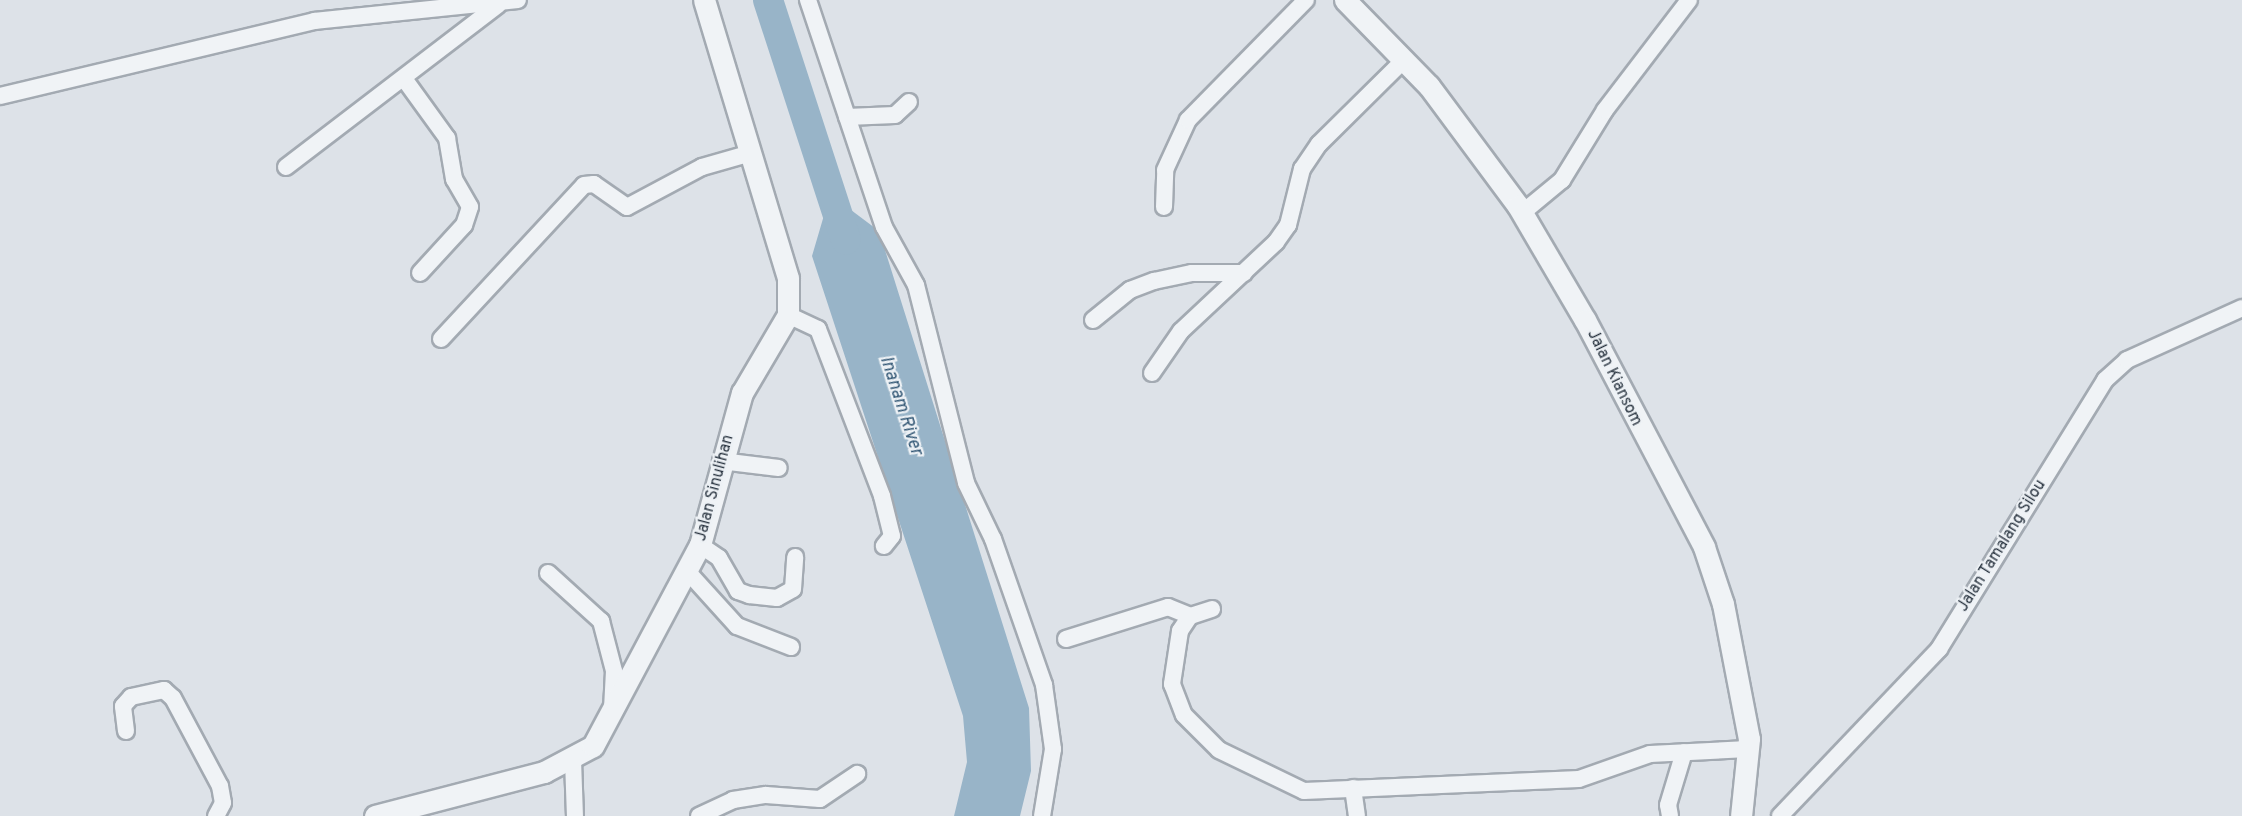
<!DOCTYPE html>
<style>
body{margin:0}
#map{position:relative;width:2242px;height:816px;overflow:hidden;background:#dde2e8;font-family:Overpass,sans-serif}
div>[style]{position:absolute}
.water>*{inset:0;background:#98b4c8}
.river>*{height:30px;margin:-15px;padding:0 15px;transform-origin:15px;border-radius:15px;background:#98b4c8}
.roads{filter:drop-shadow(2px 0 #a3aab2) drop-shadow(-2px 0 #a3aab2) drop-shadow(0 2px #a3aab2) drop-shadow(0 -2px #a3aab2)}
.minor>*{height:16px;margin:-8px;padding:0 8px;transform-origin:8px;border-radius:8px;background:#f0f3f6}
.tertiary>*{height:21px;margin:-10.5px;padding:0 10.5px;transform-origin:10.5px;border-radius:10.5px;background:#f0f3f6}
span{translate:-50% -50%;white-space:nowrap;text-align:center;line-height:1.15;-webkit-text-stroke:4.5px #edf1f5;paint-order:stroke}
.street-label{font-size:16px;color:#27323e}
.water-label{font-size:18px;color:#305573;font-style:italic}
</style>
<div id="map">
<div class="water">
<div style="clip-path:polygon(839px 201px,879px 231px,1029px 708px,1031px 771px,1020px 816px,954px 816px,967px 762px,963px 716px,812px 256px,827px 205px)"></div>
</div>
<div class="river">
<div style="left:768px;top:0;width:252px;rotate:72deg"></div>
</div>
<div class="roads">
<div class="minor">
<div style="left:808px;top:0;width:239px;rotate:71.5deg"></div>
<div style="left:884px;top:227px;width:66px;rotate:61.1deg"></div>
<div style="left:916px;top:285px;width:204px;rotate:75.8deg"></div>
<div style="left:966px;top:483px;width:62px;rotate:64.3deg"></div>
<div style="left:993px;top:539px;width:155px;rotate:70.7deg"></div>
<div style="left:1044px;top:685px;width:65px;rotate:82deg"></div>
<div style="left:1053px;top:749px;width:68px;rotate:99.3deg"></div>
<div style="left:405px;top:80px;width:72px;rotate:54.1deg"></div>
<div style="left:447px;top:138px;width:42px;rotate:80.3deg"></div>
<div style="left:454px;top:179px;width:32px;rotate:60deg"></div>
<div style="left:470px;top:207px;width:19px;rotate:108deg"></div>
<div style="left:464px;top:225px;width:65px;rotate:132.5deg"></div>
<div style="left:0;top:96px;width:323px;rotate:-13.4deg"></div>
<div style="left:314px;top:21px;width:205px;rotate:-5.9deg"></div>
<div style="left:847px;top:117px;width:48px;rotate:-2.4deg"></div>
<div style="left:895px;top:115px;width:19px;rotate:-43deg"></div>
<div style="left:286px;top:167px;width:267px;rotate:-37.4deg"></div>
<div style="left:1164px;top:207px;width:37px;rotate:-88deg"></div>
<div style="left:1165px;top:170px;width:55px;rotate:-65.3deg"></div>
<div style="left:1188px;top:120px;width:168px;rotate:-45.5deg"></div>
<div style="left:1522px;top:213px;width:52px;rotate:-39.5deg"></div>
<div style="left:1562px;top:180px;width:82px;rotate:-58.4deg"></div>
<div style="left:1605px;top:110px;width:138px;rotate:-52.6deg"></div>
<div style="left:788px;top:315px;width:33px;rotate:25deg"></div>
<div style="left:818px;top:329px;width:179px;rotate:69deg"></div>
<div style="left:882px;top:496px;width:41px;rotate:76deg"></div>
<div style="left:892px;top:536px;width:13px;rotate:129deg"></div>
<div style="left:1093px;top:320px;width:48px;rotate:-39deg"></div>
<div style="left:1130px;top:290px;width:26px;rotate:-21deg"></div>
<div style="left:1154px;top:281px;width:39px;rotate:-12deg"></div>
<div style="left:1192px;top:273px;width:52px"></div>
<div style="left:441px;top:339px;width:210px;rotate:-47.1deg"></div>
<div style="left:584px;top:185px;width:10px;rotate:-6deg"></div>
<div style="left:594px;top:184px;width:40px;rotate:34.9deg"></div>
<div style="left:627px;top:207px;width:85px;rotate:-28.1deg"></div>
<div style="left:702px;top:167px;width:51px;rotate:-15.9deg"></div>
<div style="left:1152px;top:373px;width:51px;rotate:-55.4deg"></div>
<div style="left:1181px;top:331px;width:130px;rotate:-43.1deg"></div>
<div style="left:1276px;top:242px;width:21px;rotate:-55deg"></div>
<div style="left:1288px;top:225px;width:58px;rotate:-76deg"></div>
<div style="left:1302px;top:169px;width:30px;rotate:-56deg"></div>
<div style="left:1319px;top:144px;width:120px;rotate:-44.7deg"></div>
<div style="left:721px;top:461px;width:58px;rotate:6.9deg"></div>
<div style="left:700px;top:545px;width:23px;rotate:34deg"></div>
<div style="left:719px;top:558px;width:38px;rotate:60deg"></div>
<div style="left:738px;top:591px;width:12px;rotate:20deg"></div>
<div style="left:749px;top:595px;width:28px;rotate:6deg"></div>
<div style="left:777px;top:598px;width:18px;rotate:-29deg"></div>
<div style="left:793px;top:589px;width:32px;rotate:-86deg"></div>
<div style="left:688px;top:572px;width:73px;rotate:47.8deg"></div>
<div style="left:737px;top:626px;width:58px;rotate:21.3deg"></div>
<div style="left:548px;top:573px;width:72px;rotate:42.2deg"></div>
<div style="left:601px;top:621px;width:52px;rotate:75.4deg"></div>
<div style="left:614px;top:671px;width:36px;rotate:93deg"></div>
<div style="left:1212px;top:609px;width:23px;rotate:162deg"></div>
<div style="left:1190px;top:616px;width:18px;rotate:124deg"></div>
<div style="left:1180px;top:631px;width:54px;rotate:98.6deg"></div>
<div style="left:1172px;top:684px;width:33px;rotate:69deg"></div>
<div style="left:1184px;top:715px;width:49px;rotate:45deg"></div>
<div style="left:1219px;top:750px;width:94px;rotate:25.8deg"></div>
<div style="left:1304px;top:791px;width:275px;rotate:-2.5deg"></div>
<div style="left:1579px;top:779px;width:75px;rotate:-19.4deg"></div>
<div style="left:1650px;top:754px;width:98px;rotate:-2.9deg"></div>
<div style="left:1066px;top:639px;width:107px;rotate:-17.4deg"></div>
<div style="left:1168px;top:607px;width:24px;rotate:22deg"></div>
<div style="left:126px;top:731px;width:25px;rotate:-97deg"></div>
<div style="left:123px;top:706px;width:12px;rotate:-48deg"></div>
<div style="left:131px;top:697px;width:34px;rotate:-12deg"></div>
<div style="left:164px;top:690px;width:12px;rotate:42deg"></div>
<div style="left:173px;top:698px;width:100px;rotate:61.9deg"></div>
<div style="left:220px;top:786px;width:17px;rotate:80deg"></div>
<div style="left:223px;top:803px;width:15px;rotate:118deg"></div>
<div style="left:573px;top:760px;width:56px;rotate:88deg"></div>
<div style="left:1353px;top:788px;width:28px;rotate:82deg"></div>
<div style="left:699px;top:816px;width:38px;rotate:-25deg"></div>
<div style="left:733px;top:800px;width:33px;rotate:-9deg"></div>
<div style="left:766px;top:795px;width:54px;rotate:4.2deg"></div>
<div style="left:820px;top:799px;width:45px;rotate:-34deg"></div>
<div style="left:1670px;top:816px;width:11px;rotate:-100deg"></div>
<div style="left:1668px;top:805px;width:55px;rotate:-73.2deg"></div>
<div style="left:1780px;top:816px;width:231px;rotate:-46.4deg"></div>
<div style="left:1939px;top:649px;width:316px;rotate:-58.3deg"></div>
<div style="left:2105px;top:380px;width:30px;rotate:-42deg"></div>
<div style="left:2127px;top:360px;width:126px;rotate:-24.3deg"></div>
</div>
<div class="tertiary">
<div style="left:1345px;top:0;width:120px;rotate:45.7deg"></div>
<div style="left:1429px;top:86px;width:149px;rotate:53.4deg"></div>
<div style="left:1518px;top:206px;width:132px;rotate:59.6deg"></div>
<div style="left:1585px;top:320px;width:256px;rotate:62.3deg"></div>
<div style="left:1704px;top:547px;width:60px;rotate:71.6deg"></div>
<div style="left:1723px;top:604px;width:137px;rotate:79.1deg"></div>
<div style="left:1749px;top:739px;width:77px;rotate:95.9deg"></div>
<div style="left:375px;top:816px;width:175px;rotate:-14.6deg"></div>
<div style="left:544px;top:772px;width:55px;rotate:-28deg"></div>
<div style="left:593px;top:746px;width:228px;rotate:-62deg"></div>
<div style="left:700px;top:545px;width:158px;rotate:-74.6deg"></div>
<div style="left:742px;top:393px;width:91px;rotate:-59.5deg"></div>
<div style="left:788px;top:315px;width:37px;rotate:-90deg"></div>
<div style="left:788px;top:278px;width:290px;rotate:-106.8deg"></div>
</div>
</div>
<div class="street-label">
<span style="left:1614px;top:378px;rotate:64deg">Jalan Kiansom</span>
<span style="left:715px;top:488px;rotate:-75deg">Jalan Sinulihan</span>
<span style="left:2002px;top:546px;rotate:-58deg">Jalan Tamalang Silou</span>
</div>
<div class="water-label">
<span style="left:900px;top:406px;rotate:72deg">Inanam River</span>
</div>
</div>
